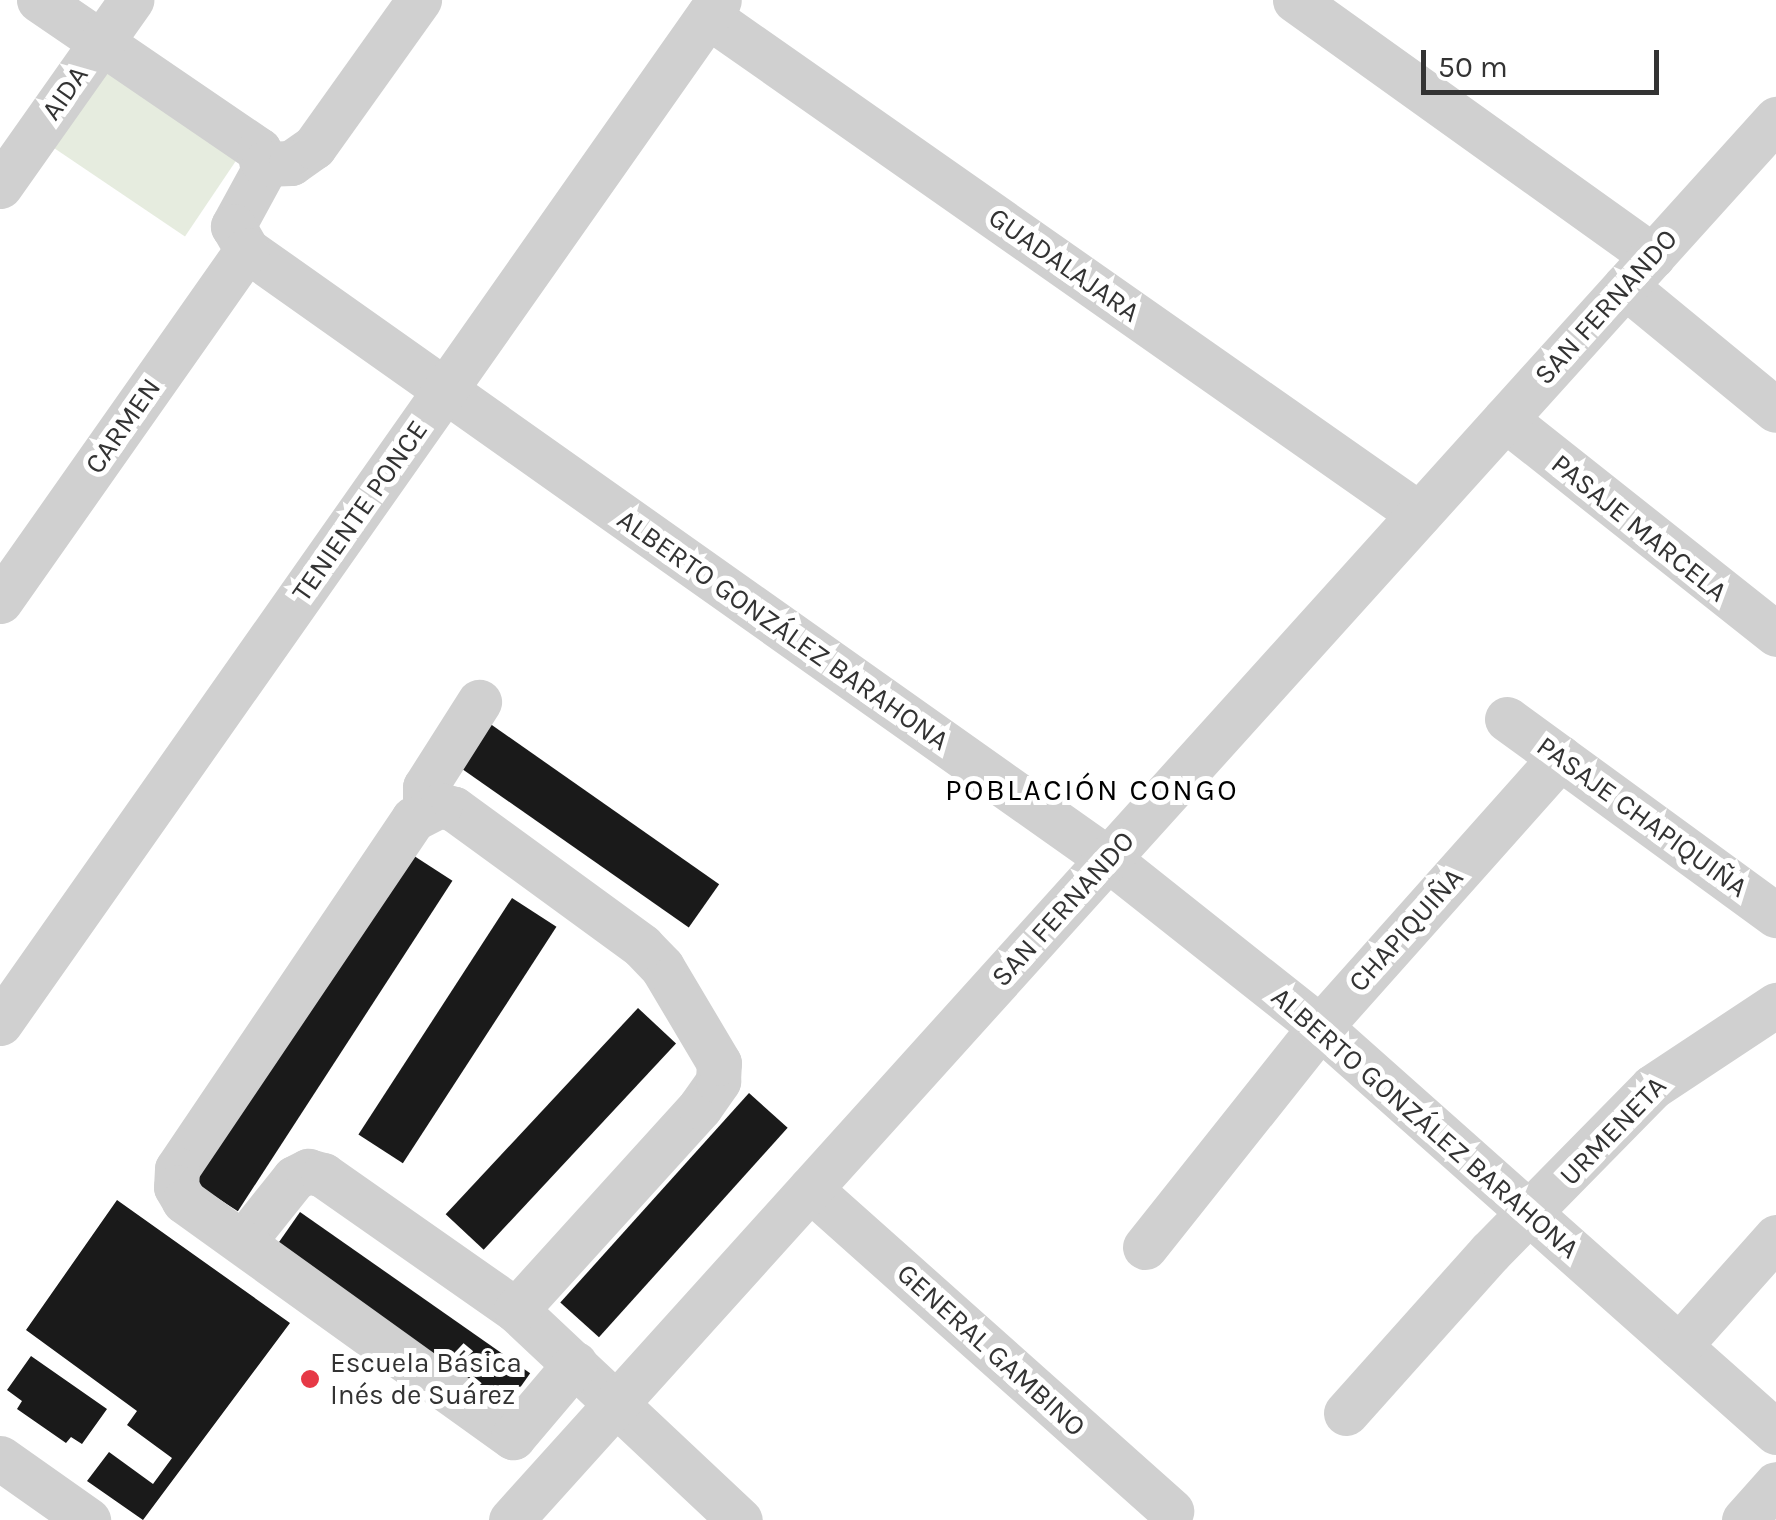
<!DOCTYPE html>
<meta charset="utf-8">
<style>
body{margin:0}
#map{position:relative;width:1776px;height:1520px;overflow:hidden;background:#fff;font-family:Karla,sans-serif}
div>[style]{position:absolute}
.green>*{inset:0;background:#e6ecdf;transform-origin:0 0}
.building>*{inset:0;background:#1a1a1a;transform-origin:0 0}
.minor>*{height:45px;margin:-22.5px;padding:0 22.5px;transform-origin:22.5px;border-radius:22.5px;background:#d0d0d0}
.dots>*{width:28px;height:28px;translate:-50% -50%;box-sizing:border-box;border:5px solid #fff;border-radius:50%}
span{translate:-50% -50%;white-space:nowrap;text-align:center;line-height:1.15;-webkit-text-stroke:10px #fff;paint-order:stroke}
.street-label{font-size:28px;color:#333}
.poi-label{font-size:28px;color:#333}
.left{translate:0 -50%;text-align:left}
.neighbourhood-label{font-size:30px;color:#000;letter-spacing:2.5px}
.scale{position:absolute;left:1421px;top:50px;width:238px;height:45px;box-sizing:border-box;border:5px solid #333;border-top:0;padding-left:12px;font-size:30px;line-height:35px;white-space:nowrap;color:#333;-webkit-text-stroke:8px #fff;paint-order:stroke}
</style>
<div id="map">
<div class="green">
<div style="left:106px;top:71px;width:158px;height:93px;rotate:34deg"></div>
</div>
<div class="building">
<div style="left:489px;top:723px;width:281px;height:53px;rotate:35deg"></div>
<div style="left:408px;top:852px;width:53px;height:394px;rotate:33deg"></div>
<div style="left:512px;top:898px;width:53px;height:282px;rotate:33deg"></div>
<div style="left:638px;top:1008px;width:52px;height:282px;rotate:43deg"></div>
<div style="left:749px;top:1093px;width:52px;height:282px;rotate:42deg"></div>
<div style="clip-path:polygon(117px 1200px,290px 1323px,143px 1520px,87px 1481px,109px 1452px,153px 1484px,172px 1458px,127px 1425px,137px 1411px,26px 1330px)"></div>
<div style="left:300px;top:1212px;width:281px;height:53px;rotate:35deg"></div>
<div style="clip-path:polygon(31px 1356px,107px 1409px,82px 1444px,71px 1437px,66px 1443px,17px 1409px,22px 1401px,7px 1390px)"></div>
</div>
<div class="minor">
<div style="left:39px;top:0;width:266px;rotate:34.3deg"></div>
<div style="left:259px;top:150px;width:21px;rotate:79deg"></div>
<div style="left:263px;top:171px;width:63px;rotate:118.6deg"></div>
<div style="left:233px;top:226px;width:28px;rotate:60deg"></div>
<div style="left:247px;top:250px;width:1055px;rotate:35.27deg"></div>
<div style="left:1108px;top:859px;width:270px;rotate:38.4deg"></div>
<div style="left:1320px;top:1027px;width:610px;rotate:41.61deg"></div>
<div style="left:1295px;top:0;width:440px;rotate:35.6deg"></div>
<div style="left:708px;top:16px;width:868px;rotate:35.01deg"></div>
<div style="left:264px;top:164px;width:27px;rotate:-2deg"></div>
<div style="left:291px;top:163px;width:28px;rotate:-35deg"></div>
<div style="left:314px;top:147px;width:181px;rotate:-54.5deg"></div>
<div style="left:0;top:186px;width:228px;rotate:-54.8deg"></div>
<div style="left:1625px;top:286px;width:195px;rotate:39.4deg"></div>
<div style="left:1505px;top:419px;width:346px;rotate:38.4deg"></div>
<div style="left:0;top:601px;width:429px;rotate:-54.9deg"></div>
<div style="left:1507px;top:719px;width:333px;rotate:36.1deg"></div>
<div style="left:425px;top:808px;width:21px;rotate:-90deg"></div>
<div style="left:425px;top:787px;width:101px;rotate:-57.6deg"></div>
<div style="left:0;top:1023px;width:1250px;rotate:-54.9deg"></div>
<div style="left:810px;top:1189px;width:484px;rotate:41.7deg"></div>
<div style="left:243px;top:1242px;width:82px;rotate:-51.4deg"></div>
<div style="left:294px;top:1178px;width:16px;rotate:-27deg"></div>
<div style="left:308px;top:1171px;width:16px;rotate:15deg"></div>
<div style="left:323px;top:1175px;width:236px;rotate:35deg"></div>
<div style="left:516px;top:1310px;width:307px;rotate:43.2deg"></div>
<div style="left:1145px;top:1247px;width:281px;rotate:-51.5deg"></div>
<div style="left:1320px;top:1027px;width:361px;rotate:-48.3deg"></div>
<div style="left:516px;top:1310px;width:274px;rotate:-47.8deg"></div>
<div style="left:700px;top:1107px;width:32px;rotate:-55deg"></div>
<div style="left:718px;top:1081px;width:18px;rotate:-87deg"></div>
<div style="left:719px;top:1063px;width:112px;rotate:-120.7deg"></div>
<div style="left:662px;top:967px;width:29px;rotate:-134deg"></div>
<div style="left:642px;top:946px;width:233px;rotate:-143.9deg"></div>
<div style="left:454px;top:809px;width:15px;rotate:-164deg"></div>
<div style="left:440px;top:805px;width:30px;rotate:153deg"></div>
<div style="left:413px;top:819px;width:422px;rotate:124deg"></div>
<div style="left:177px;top:1169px;width:18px;rotate:93deg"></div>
<div style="left:176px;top:1187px;width:16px;rotate:60deg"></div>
<div style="left:184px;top:1201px;width:405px;rotate:35.7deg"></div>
<div style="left:513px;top:1437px;width:96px;rotate:-49.7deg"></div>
<div style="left:1679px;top:1346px;width:146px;rotate:-48.3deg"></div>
<div style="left:1346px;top:1413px;width:216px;rotate:-48.2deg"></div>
<div style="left:1490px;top:1252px;width:231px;rotate:-45.5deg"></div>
<div style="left:1652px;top:1087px;width:149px;rotate:-33.5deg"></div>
<div style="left:0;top:1458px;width:108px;rotate:35.2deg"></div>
<div style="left:511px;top:1520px;width:1888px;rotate:-47.92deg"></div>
<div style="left:1744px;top:1520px;width:48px;rotate:-48.4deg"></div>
</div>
<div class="dots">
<div style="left:310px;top:1379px;background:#e63946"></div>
</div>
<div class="street-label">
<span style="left:65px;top:93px;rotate:-55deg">AIDA</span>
<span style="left:1064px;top:265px;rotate:35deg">GUADALAJARA</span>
<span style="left:1606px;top:307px;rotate:-48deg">SAN FERNANDO</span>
<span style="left:123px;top:426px;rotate:-55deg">CARMEN</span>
<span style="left:360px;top:511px;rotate:-55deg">TENIENTE PONCE</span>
<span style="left:1639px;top:528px;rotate:39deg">PASAJE MARCELA</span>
<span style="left:783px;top:630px;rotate:35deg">ALBERTO GONZÁLEZ BARAHONA</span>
<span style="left:1642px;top:817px;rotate:36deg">PASAJE CHAPIQUIÑA</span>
<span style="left:1063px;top:909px;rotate:-48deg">SAN FERNANDO</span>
<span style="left:1406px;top:930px;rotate:-48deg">CHAPIQUIÑA</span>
<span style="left:1425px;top:1123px;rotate:41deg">ALBERTO GONZÁLEZ BARAHONA</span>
<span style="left:1613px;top:1131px;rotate:-46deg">URMENETA</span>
<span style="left:991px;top:1350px;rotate:42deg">GENERAL GAMBINO</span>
</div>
<div class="poi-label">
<span class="left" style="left:330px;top:1379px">Escuela Básica<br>Inés de Suárez</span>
</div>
<div class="neighbourhood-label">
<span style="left:1092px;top:790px">POBLACIÓN CONGO</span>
</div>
<div class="scale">50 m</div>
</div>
